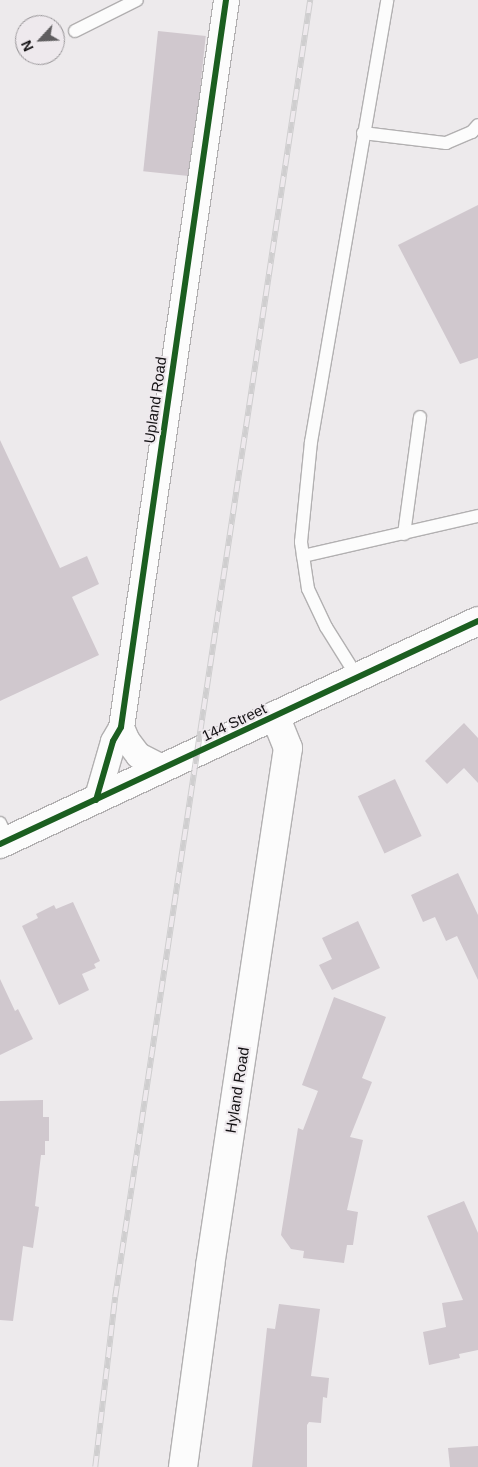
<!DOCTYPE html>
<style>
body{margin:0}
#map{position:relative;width:478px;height:1467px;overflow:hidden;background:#edeaec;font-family:Arial,sans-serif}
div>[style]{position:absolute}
.building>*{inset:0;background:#d0c8ce;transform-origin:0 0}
.roads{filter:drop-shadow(1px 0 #b2b0b1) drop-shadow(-1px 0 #b2b0b1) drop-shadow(0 1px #b2b0b1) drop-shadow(0 -1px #b2b0b1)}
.lane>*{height:12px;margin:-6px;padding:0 6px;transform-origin:6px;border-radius:6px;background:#fcfcfc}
.street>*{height:25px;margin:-12.5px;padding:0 12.5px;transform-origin:12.5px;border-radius:12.5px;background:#fcfcfc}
.secondary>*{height:28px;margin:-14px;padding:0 14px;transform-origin:14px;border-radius:14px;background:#fcfcfc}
.rail>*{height:5.5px;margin-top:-2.75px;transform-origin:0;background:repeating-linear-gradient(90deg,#eee9ed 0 11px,#cfcecf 0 22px);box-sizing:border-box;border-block:1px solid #cfcecf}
.cycleway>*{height:6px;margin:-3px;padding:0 3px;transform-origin:3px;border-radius:3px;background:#1b5e20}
span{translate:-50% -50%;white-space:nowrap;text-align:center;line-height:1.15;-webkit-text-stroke:4px #eee9ed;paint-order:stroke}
.street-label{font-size:15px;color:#131113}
.north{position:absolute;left:15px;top:15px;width:50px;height:50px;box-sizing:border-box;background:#eee9ed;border:1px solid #969396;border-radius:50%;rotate:245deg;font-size:14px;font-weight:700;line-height:20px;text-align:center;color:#131113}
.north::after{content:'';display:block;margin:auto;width:18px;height:22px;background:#5f5d5f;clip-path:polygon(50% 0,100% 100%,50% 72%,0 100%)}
</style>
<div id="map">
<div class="building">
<div style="left:158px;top:31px;width:48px;height:141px;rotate:6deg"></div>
<div style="clip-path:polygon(478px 205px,478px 358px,460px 364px,398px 245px)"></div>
<div style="clip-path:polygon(0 440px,60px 568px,87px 556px,99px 584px,72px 597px,99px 655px,0 701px)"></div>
<div style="clip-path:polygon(464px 723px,478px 738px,478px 783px,464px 768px,447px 784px,425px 761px)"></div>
<div style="left:395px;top:779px;width:63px;height:41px;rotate:65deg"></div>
<div style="clip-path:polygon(458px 873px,478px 915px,478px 980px,457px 936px,446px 941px,435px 917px,423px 922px,411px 895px)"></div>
<div style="clip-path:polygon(73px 902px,100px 961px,94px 964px,96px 968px,82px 974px,89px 990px,59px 1005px,22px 926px,38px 918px,36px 914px,54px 905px,56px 909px)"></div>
<div style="clip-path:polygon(358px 921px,380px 968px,332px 990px,319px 965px,332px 959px,322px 938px)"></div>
<div style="clip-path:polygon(0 979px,15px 1011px,18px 1009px,33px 1039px,0 1055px)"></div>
<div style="clip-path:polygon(334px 997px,386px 1017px,362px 1078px,372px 1082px,350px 1137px,363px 1140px,347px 1210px,358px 1212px,353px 1245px,347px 1245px,344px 1263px,303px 1258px,304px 1251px,291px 1249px,281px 1235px,298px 1128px,303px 1130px,318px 1091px,302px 1085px)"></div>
<div style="clip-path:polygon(43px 1100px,43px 1117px,49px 1117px,49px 1141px,45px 1141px,45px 1155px,41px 1155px,35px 1206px,39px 1207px,33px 1248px,23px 1246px,13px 1321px,0 1320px,0 1101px)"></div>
<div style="clip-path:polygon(464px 1201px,478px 1233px,478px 1350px,459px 1354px,460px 1358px,429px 1365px,423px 1332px,446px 1327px,442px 1303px,463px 1300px,427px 1216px)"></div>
<div style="clip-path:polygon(279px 1304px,320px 1309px,311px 1376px,329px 1378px,327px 1398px,323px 1397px,321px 1423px,309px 1422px,307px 1425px,307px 1467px,252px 1467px,267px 1328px,275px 1329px)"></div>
<div style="clip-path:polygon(478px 1446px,478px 1467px,450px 1467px,448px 1448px)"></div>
</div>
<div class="roads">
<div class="lane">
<div style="left:75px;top:31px;width:69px;rotate:-26.6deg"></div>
<div style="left:363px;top:133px;width:84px;rotate:6.9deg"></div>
<div style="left:446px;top:143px;width:28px;rotate:-23deg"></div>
<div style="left:472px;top:132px;width:9px;rotate:-49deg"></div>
<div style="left:404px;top:534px;width:118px;rotate:-82.2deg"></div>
<div style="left:303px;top:556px;width:180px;rotate:-12.9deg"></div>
<div style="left:358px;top:678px;width:60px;rotate:-122.1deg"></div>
<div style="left:326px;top:627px;width:42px;rotate:-115.3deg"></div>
<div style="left:308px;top:589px;width:48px;rotate:-98.5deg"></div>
<div style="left:301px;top:542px;width:100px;rotate:-84.3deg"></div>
<div style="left:311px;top:442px;width:448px;rotate:-80.2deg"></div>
<div style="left:0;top:823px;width:20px;rotate:66deg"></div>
</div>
<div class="street">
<div style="left:121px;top:727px;width:13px;rotate:67deg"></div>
<div style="left:126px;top:739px;width:20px;rotate:53deg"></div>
<div style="left:138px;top:755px;width:28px;rotate:27deg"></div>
<div style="left:96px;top:800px;width:61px;rotate:-73.9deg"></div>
<div style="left:113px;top:741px;width:16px;rotate:-60deg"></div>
<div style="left:121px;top:727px;width:735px;rotate:-81.78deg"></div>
</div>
<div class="secondary">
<div style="left:0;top:844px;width:527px;rotate:-25.01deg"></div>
<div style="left:183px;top:1467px;width:203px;rotate:-82.3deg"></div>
<div style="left:210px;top:1266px;width:524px;rotate:-81.44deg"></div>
<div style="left:288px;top:748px;width:35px;rotate:-112deg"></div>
</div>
</div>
<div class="rail">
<div style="left:95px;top:1467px;width:171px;rotate:-83.3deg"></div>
<div style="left:115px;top:1297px;width:1312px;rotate:-81.45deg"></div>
</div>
<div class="cycleway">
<div style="left:96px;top:800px;width:61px;rotate:-73.9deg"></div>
<div style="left:113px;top:741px;width:16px;rotate:-60deg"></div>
<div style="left:121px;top:727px;width:735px;rotate:-81.78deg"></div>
<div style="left:0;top:844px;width:527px;rotate:-25.01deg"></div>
</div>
<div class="street-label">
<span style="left:155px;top:400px;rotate:-82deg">Upland Road</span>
<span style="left:234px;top:722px;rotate:-25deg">144 Street</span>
<span style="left:237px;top:1090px;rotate:-81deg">Hyland Road</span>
</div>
<div class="north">N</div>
</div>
